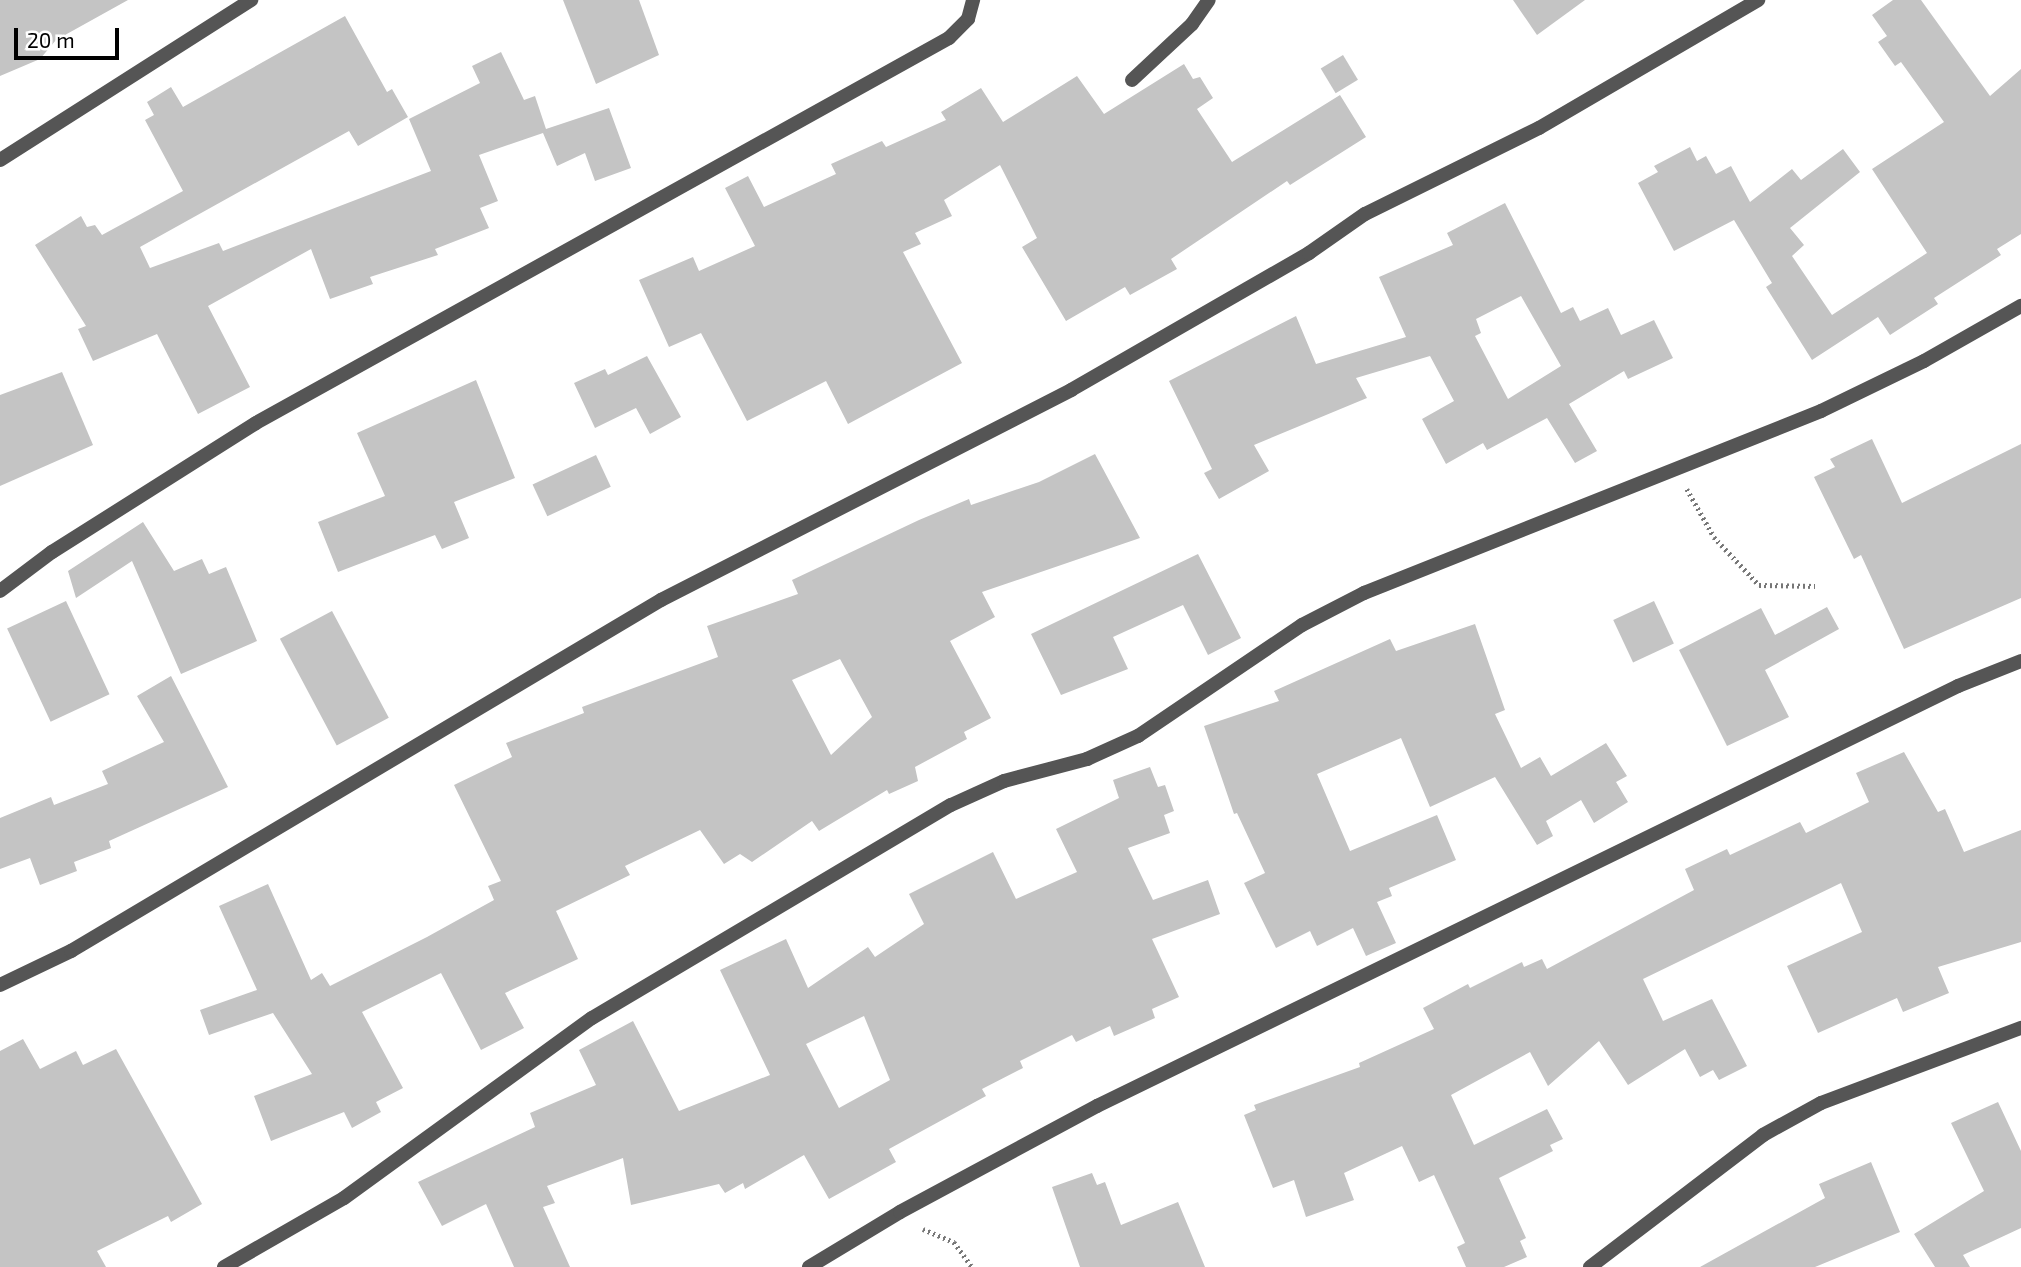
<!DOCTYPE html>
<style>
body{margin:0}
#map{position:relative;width:2021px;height:1267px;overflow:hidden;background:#fff;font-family:"Exo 2",sans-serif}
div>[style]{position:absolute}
.building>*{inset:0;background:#c4c4c4;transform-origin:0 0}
.path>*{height:4.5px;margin-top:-2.25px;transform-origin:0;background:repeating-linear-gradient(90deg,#777 0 2px,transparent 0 5.5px)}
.lane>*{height:14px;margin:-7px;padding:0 7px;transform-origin:7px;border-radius:7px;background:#555}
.street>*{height:14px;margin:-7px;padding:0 7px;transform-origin:7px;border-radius:7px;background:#555}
span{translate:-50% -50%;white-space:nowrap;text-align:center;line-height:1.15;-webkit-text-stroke:6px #fff;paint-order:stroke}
.scale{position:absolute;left:14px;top:28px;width:105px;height:32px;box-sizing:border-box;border:4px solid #000;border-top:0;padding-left:9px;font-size:21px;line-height:24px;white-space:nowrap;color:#000;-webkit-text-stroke:5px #fff;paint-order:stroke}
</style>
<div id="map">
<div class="building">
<div style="clip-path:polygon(0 0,128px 0,56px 40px,40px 59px,0 76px)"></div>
<div style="clip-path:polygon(563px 0,639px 0,659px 55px,596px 84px)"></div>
<div style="clip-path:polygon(1513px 0,1585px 0,1537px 35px)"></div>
<div style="clip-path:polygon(1893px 0,1921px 0,1990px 96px,2021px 69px,2021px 234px,1997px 249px,2001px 255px,1934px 298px,1938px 304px,1890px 335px,1878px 317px,1812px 360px,1766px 287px,1772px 283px,1734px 220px,1674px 251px,1638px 183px,1658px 172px,1654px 166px,1690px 147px,1697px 161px,1706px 156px,1716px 174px,1731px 166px,1750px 202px,1792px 169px,1801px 180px,1843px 149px,1860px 172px,1790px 228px,1804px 245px,1792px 256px,1832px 315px,1927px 253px,1872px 169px,1944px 122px,1901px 62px,1895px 66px,1878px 42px,1887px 36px,1872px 15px)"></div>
<div style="clip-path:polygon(345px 16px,387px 92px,392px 89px,408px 117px,358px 146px,349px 131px,140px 247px,150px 268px,219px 243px,223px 251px,431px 171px,409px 119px,480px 83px,472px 66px,501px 52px,524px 100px,535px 96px,546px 129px,609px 108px,631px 168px,595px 181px,585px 153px,557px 166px,543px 133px,479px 155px,498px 201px,480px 208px,489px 228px,435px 249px,438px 255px,370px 277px,373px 284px,330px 299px,311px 249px,208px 306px,250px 387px,198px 414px,157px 334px,93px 361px,78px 329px,86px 326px,35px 245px,81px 216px,87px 227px,95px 225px,102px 235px,183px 191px,145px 120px,154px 115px,147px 102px,171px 87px,183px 107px)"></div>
<div style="left:1343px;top:55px;width:29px;height:26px;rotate:59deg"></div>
<div style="clip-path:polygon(1184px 64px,1193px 79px,1200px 77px,1213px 98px,1197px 109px,1232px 162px,1340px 95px,1366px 137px,1290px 185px,1287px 181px,1171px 259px,1177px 269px,1130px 295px,1125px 287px,1066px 321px,1022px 247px,1037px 238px,1000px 165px,944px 200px,952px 216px,915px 233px,921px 244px,903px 252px,962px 363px,848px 424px,826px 381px,747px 421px,701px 333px,669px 347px,639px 280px,693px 257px,699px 271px,755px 246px,725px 188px,748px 176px,764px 207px,836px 174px,831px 164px,882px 141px,886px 147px,946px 120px,941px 112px,981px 88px,1003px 122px,1077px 76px,1104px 114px)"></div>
<div style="clip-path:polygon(evenodd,1505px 203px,1561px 313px,1573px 307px,1580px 321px,1608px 308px,1621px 335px,1654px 320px,1673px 358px,1628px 379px,1624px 371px,1569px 404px,1597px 451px,1575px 463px,1547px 418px,1487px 450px,1483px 443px,1446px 464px,1422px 419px,1454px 401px,1430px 356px,1356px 378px,1367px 398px,1254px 445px,1269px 471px,1219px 499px,1204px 473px,1212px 469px,1169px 381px,1296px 316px,1316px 364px,1406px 337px,1379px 277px,1453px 245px,1447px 233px,1505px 203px,1521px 296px,1561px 366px,1508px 399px,1475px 336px,1481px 333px,1476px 319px,1521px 296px)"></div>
<div style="clip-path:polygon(647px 356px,681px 417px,650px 434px,636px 408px,595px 428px,574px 383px,605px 369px,608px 375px)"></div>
<div style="clip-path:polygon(62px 372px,93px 445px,0 486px,0 395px)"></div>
<div style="clip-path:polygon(476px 380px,515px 478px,454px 502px,469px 538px,442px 549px,435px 535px,338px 572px,318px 522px,385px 496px,357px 433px)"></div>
<div style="clip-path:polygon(1872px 439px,1902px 503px,2021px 444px,2021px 598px,1904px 649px,1861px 555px,1854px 559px,1814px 477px,1835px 467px,1830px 459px)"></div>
<div style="clip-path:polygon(evenodd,1095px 454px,1140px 538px,982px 592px,995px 617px,950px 641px,991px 718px,964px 732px,967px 739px,915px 767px,918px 781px,889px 794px,887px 790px,819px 831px,812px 821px,752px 862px,740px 854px,724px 864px,700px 830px,625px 866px,630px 875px,556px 911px,578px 959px,505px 993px,524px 1028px,481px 1050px,441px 973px,362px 1012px,403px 1088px,376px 1102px,381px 1112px,352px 1128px,344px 1112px,271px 1141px,254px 1096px,312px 1074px,273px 1013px,209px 1035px,200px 1010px,257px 990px,219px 906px,268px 884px,311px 980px,322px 973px,330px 986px,427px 937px,494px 900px,488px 886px,501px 881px,454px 785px,512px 757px,506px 743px,584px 713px,582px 707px,718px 657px,707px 626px,798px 594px,792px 580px,919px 520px,969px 499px,971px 505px,1039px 482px,1095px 454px,840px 659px,872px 717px,831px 755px,792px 680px,840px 659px)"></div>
<div style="left:596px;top:455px;width:35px;height:70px;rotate:65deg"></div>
<div style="clip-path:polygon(143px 522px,174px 571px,202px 559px,209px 574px,226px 567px,257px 641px,181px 674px,132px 561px,76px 598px,68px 571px)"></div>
<div style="clip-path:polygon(1198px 554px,1241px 638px,1208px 655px,1183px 605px,1113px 637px,1128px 669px,1061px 695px,1031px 634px)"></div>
<div style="left:66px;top:601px;width:103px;height:65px;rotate:65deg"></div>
<div style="left:1654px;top:601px;width:47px;height:45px;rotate:65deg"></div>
<div style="clip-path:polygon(1827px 607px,1839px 629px,1765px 670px,1789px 717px,1727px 746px,1679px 650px,1761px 608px,1775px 635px)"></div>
<div style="left:332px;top:611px;width:121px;height:59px;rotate:62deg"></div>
<div style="clip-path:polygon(1475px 624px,1505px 710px,1495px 714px,1521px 768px,1540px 757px,1551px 776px,1606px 743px,1627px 776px,1616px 782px,1628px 802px,1594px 823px,1581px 800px,1546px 821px,1553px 836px,1537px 845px,1495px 777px,1430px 807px,1401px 738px,1317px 774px,1350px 851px,1437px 815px,1456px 860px,1389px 888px,1392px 896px,1377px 902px,1396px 943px,1366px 956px,1353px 928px,1317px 946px,1310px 931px,1276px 948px,1244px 883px,1265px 873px,1237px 813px,1234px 814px,1204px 726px,1279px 701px,1274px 691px,1390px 639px,1396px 651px)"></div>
<div style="clip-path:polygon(171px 676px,228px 787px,109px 841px,111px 848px,74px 862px,77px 871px,40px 885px,30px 858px,0 869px,0 818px,51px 797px,54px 805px,108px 784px,102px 771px,164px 742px,137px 696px)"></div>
<div style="clip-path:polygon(1904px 752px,1938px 812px,1945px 809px,1964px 852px,2021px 830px,2021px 942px,1938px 967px,1949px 993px,1903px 1012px,1897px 998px,1818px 1033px,1787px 966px,1862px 932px,1841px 883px,1643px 979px,1663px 1021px,1712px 999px,1747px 1066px,1719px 1080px,1713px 1070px,1700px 1077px,1685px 1049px,1628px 1085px,1599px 1041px,1548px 1086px,1530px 1052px,1451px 1095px,1474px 1145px,1547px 1109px,1563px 1139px,1550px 1145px,1553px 1151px,1499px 1178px,1526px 1238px,1520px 1241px,1527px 1257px,1504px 1267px,1466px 1267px,1457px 1247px,1465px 1243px,1434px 1175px,1419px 1182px,1402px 1146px,1344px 1173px,1354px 1200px,1306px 1217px,1294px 1180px,1273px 1188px,1244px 1115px,1256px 1110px,1254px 1105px,1360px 1067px,1359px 1063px,1434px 1029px,1423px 1008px,1468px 984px,1470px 988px,1522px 962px,1524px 967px,1542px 959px,1547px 969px,1694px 890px,1685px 869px,1727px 849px,1730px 855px,1800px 822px,1806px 833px,1869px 802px,1856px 773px)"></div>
<div style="clip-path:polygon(evenodd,1150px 767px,1158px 787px,1165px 785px,1174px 811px,1164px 815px,1170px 833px,1128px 848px,1153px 900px,1208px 880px,1220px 914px,1152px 939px,1179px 997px,1152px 1009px,1155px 1018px,1114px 1036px,1110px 1026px,1076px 1042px,1072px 1035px,1020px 1061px,1023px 1068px,982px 1089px,986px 1096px,889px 1149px,896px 1162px,829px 1199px,804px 1155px,745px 1189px,743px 1183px,725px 1193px,719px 1184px,631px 1205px,623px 1158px,547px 1186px,555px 1203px,543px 1207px,570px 1267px,514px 1267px,486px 1204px,442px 1226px,418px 1182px,535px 1127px,530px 1113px,596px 1085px,579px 1050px,633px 1021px,679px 1111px,770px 1075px,720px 970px,786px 939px,808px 988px,868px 947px,875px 957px,924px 924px,909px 894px,993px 852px,1016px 899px,1077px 872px,1056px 829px,1119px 798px,1113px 780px,1150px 767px,864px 1016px,890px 1080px,839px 1108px,806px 1044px,864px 1016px)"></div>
<div style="clip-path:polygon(23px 1039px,40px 1069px,76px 1051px,83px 1065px,116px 1049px,202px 1204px,171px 1222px,168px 1216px,97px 1251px,106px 1267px,0 1267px,0 1051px)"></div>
<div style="clip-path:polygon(1998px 1102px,2021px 1151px,2021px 1228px,1963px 1255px,1970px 1267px,1935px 1267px,1914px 1234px,1984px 1191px,1951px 1123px)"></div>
<div style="clip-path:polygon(1871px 1162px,1900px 1232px,1815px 1267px,1700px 1267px,1825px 1198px,1819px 1184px)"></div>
<div style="clip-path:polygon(1092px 1173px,1097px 1185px,1105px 1182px,1121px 1225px,1178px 1202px,1205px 1267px,1080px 1267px,1052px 1187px)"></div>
</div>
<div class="path">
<div style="left:1687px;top:489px;width:55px;rotate:60.6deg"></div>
<div style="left:1714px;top:537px;width:66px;rotate:46.8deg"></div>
<div style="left:1759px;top:585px;width:56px;rotate:1deg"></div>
<div style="left:923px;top:1229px;width:34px;rotate:23deg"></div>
<div style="left:954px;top:1242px;width:31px;rotate:54deg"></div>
</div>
<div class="lane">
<div style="left:1132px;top:80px;width:82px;rotate:-43deg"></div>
<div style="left:1192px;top:24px;width:29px;rotate:-55deg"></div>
</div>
<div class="street">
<div style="left:0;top:160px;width:298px;rotate:-32.5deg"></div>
<div style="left:0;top:591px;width:65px;rotate:-36.9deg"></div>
<div style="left:52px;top:552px;width:241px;rotate:-32.3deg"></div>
<div style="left:256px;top:423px;width:793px;rotate:-29.05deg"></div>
<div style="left:949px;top:38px;width:27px;rotate:-45deg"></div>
<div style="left:968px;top:19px;width:20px;rotate:-75deg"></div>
<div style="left:0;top:985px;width:79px;rotate:-25.6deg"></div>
<div style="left:71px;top:951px;width:687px;rotate:-30.75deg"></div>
<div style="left:661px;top:600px;width:461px;rotate:-27.1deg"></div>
<div style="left:1071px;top:390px;width:275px;rotate:-29.9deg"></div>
<div style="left:1309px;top:253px;width:68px;rotate:-34.9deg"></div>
<div style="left:1365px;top:214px;width:194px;rotate:-26.3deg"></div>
<div style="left:1539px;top:128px;width:254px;rotate:-30.3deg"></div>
<div style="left:224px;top:1267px;width:138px;rotate:-29.9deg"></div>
<div style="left:344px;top:1198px;width:306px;rotate:-36deg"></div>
<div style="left:592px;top:1018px;width:417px;rotate:-30.7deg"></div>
<div style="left:951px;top:805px;width:58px;rotate:-24.4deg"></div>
<div style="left:1004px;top:781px;width:86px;rotate:-14.8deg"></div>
<div style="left:1087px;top:759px;width:56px;rotate:-24.3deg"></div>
<div style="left:1138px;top:736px;width:198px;rotate:-34.1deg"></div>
<div style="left:1302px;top:625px;width:70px;rotate:-27.3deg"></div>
<div style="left:1364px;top:593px;width:492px;rotate:-21.7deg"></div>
<div style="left:1821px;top:411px;width:114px;rotate:-25.9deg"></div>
<div style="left:1924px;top:361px;width:112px;rotate:-29.6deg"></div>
<div style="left:809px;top:1267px;width:106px;rotate:-31.1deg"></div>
<div style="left:900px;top:1212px;width:224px;rotate:-28.3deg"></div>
<div style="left:1097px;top:1106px;width:958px;rotate:-26deg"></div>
<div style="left:1958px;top:686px;width:68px;rotate:-21.6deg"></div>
<div style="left:1590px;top:1267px;width:218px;rotate:-37.3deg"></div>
<div style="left:1763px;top:1135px;width:66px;rotate:-28.9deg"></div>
<div style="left:1821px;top:1103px;width:214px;rotate:-20.6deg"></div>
</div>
<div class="scale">20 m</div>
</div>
